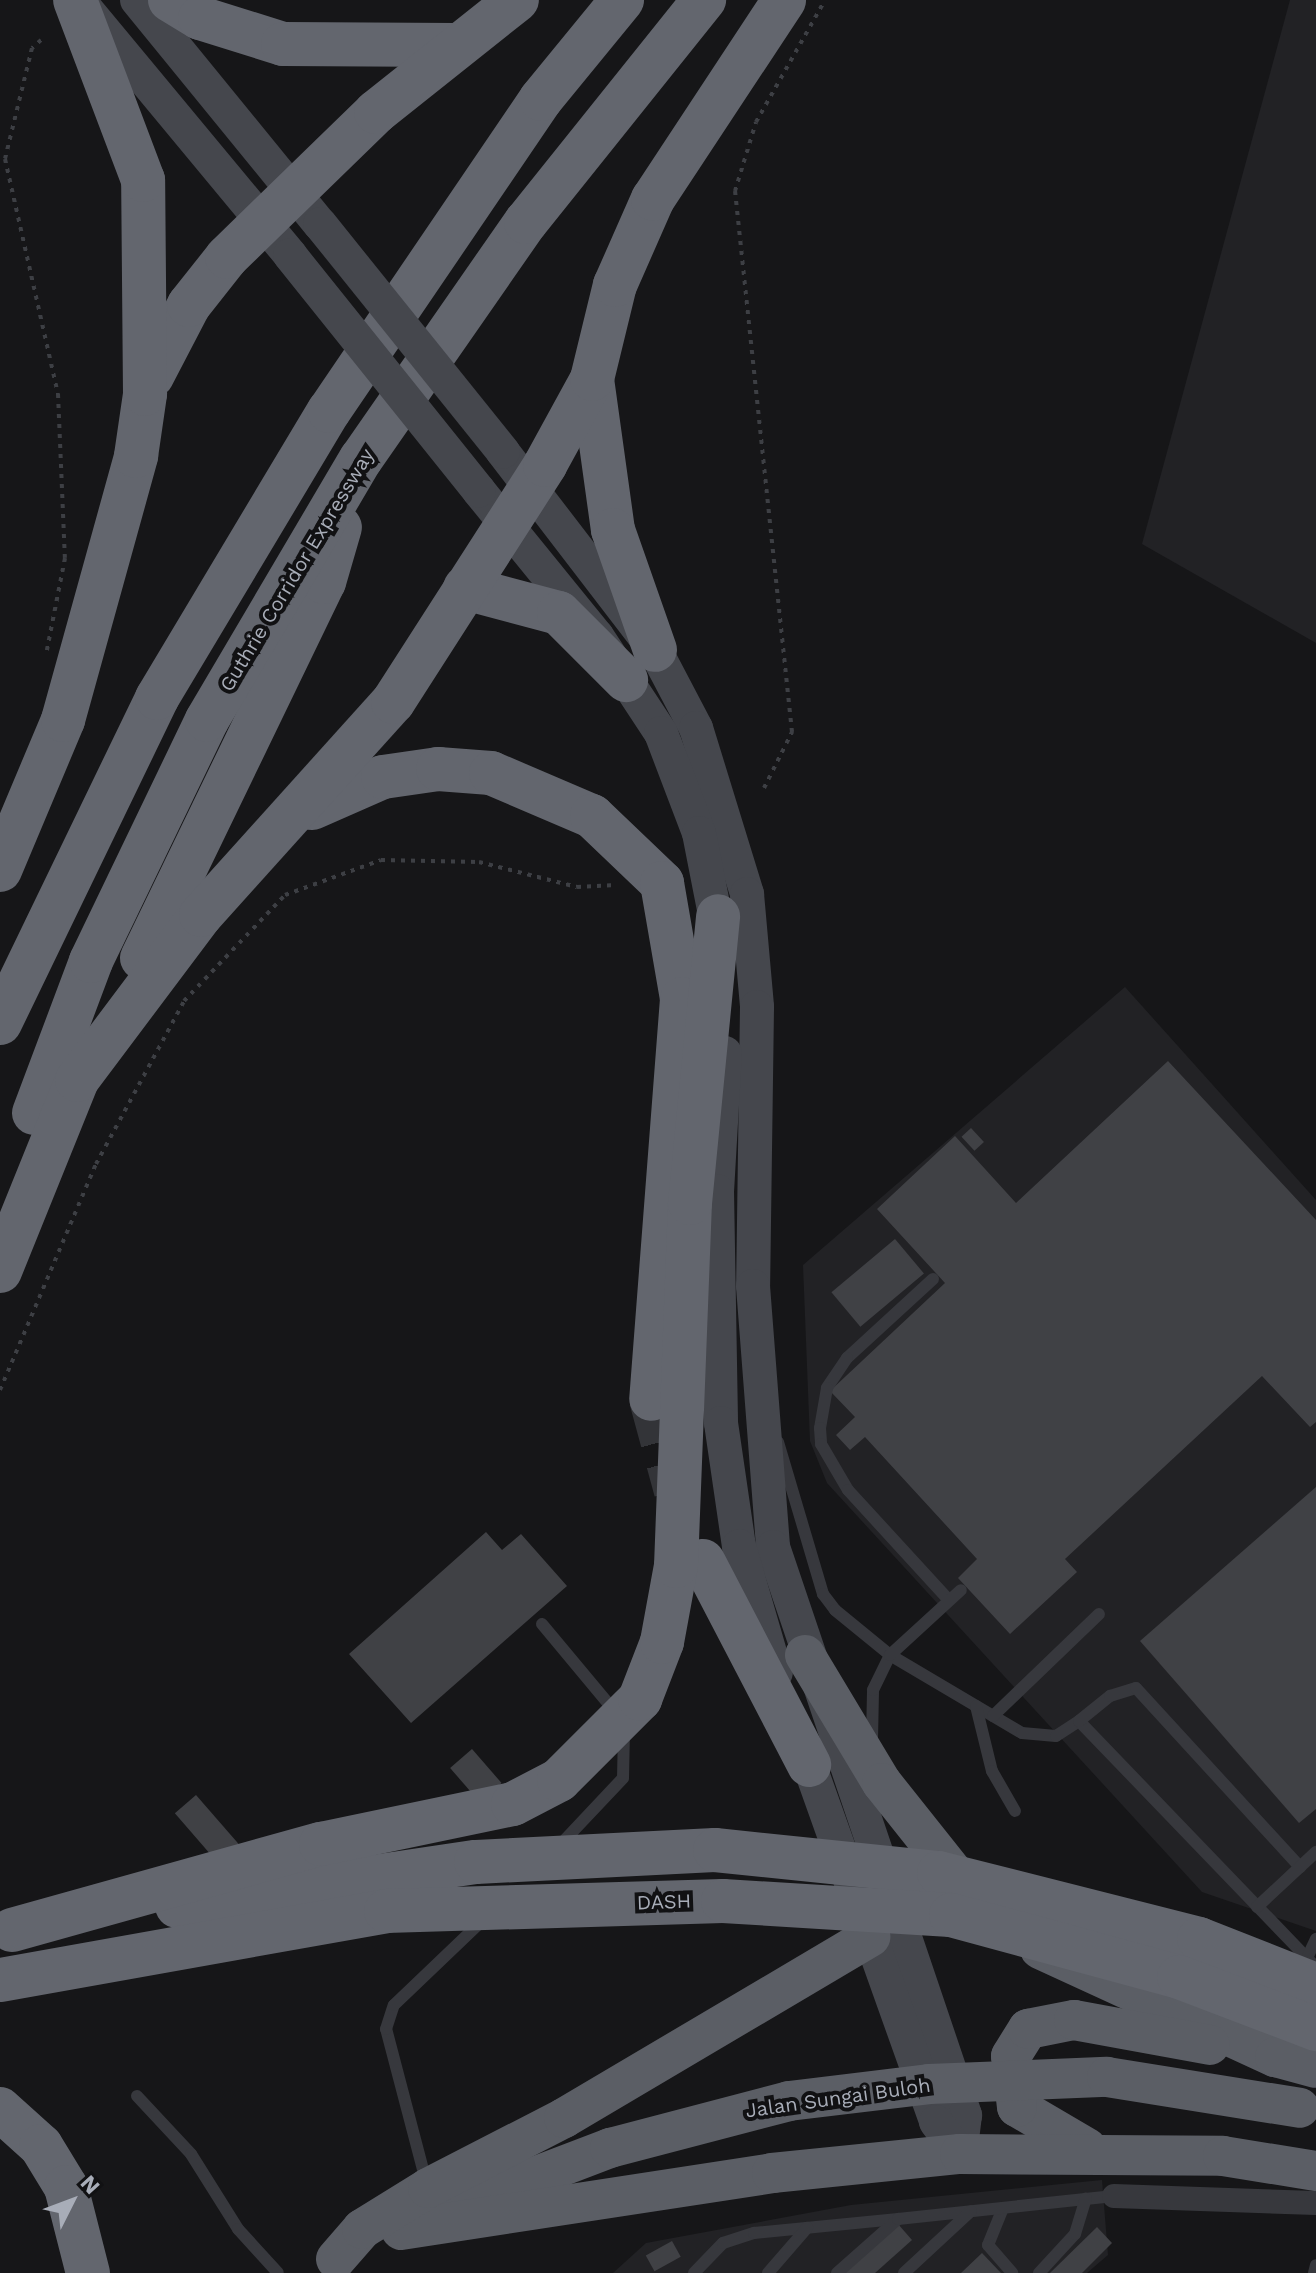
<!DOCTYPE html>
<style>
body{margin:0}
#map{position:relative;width:1316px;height:2273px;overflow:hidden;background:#161618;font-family:"Work Sans",sans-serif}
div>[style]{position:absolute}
.built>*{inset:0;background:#222225}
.building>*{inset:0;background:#404145;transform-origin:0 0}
.motorway-tunnel>*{height:44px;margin-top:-22px;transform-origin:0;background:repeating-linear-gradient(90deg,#333438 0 44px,transparent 0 66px)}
.path>*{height:4px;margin-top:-2px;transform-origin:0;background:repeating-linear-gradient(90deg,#3d3f44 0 4px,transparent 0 10px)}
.service>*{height:12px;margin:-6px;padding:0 6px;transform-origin:6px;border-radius:6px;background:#37383d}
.minor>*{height:24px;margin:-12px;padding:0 12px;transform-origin:12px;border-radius:12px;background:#37383d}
.secondary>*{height:34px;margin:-17px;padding:0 17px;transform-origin:17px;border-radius:17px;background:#45474d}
.trunk>*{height:40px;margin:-20px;padding:0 20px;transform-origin:20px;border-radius:20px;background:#5b5e65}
.motorway>*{height:44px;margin:-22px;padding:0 22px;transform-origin:22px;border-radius:22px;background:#63666e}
.secondary-bridge>*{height:34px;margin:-17px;padding:0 17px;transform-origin:17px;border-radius:17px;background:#45474d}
.trunk-bridge>*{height:40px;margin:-20px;padding:0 20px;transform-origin:20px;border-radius:20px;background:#5b5e65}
.motorway-bridge>*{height:44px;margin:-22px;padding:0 22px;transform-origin:22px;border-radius:22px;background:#63666e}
span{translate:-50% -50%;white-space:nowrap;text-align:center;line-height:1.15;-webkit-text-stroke:8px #111113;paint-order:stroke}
.street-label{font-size:20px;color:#a8adb8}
.north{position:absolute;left:32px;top:2161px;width:80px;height:80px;-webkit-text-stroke:6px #111113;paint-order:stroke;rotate:48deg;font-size:22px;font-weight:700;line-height:32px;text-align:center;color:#a8adb8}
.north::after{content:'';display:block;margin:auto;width:28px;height:36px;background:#a8adb8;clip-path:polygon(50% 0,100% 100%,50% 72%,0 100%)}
</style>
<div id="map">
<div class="built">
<div style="clip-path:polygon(1290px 0,1316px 0,1316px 643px,1142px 544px)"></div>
<div style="clip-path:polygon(1125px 987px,1316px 1200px,1316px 1931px,1202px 1892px,827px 1483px,810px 1441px,803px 1265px)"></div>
<div style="clip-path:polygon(1102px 2180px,1108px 2255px,1087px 2273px,613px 2273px,646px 2243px,851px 2205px)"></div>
</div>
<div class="building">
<div style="clip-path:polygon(1168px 1061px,1316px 1220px,1316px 1422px,1310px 1427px,1262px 1376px,1065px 1559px,1077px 1572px,1010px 1634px,958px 1578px,977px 1559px,865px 1437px,850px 1450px,836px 1435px,855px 1417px,830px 1391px,945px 1283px,877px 1209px,955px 1136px,1016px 1203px)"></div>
<div style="left:971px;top:1128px;width:19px;height:13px;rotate:47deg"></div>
<div style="left:895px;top:1239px;width:45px;height:83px;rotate:50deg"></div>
<div style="clip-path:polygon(1316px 1487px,1316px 1809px,1299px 1823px,1140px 1641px)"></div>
<div style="clip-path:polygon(486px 1532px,502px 1550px,521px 1534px,567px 1586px,411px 1723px,349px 1654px)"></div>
<div style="left:472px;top:1749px;width:45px;height:29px;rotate:49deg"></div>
<div style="left:196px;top:1795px;width:67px;height:28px;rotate:49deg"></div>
<div style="clip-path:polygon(898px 2224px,912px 2240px,875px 2273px,843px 2273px)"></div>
<div style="clip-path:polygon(1097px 2227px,1112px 2243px,1082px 2273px,1050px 2273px)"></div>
<div style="left:672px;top:2241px;width:18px;height:30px;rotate:61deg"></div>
<div style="clip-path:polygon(982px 2253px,1001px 2273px,961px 2273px)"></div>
</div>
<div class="motorway-tunnel">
<div style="left:651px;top:1399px;width:95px;rotate:74.8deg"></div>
</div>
<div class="path">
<div style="left:41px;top:40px;width:12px;rotate:138deg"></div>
<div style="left:32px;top:48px;width:114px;rotate:103.7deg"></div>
<div style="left:5px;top:159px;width:241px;rotate:77.3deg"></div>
<div style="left:58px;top:394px;width:164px;rotate:87.6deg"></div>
<div style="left:65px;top:558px;width:94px;rotate:101.1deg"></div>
<div style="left:764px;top:788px;width:63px;rotate:-63.4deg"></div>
<div style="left:792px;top:732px;width:544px;rotate:-96.01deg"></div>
<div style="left:735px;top:191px;width:72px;rotate:-73.1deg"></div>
<div style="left:756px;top:122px;width:140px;rotate:-60.5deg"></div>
<div style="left:0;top:1390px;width:246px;rotate:-67deg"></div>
<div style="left:96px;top:1164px;width:185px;rotate:-61.6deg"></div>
<div style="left:184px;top:1001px;width:146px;rotate:-46.4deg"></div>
<div style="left:285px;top:895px;width:102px;rotate:-20deg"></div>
<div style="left:381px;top:860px;width:98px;rotate:1.2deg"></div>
<div style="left:479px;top:862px;width:101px;rotate:14.3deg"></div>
<div style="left:577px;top:887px;width:39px;rotate:-3deg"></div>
</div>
<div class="service">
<div style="left:933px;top:1279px;width:117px;rotate:137.4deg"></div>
<div style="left:847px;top:1358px;width:36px;rotate:124deg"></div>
<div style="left:827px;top:1388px;width:41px;rotate:99.9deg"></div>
<div style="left:820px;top:1428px;width:16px;rotate:86deg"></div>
<div style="left:821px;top:1444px;width:53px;rotate:59.6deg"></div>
<div style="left:848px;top:1490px;width:147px;rotate:47.5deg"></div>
<div style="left:778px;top:1442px;width:159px;rotate:73.5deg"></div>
<div style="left:823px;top:1594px;width:20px;rotate:53deg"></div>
<div style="left:835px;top:1610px;width:71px;rotate:39.3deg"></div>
<div style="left:890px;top:1655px;width:153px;rotate:30.6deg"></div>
<div style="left:1022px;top:1733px;width:34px;rotate:5deg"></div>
<div style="left:1056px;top:1736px;width:27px;rotate:-33deg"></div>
<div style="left:1079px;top:1721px;width:342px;rotate:46.1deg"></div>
<div style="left:542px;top:1624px;width:117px;rotate:50.2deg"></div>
<div style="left:976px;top:1706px;width:67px;rotate:76.2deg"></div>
<div style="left:992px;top:1771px;width:46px;rotate:60.1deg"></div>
<div style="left:993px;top:1716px;width:147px;rotate:-43.9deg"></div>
<div style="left:1079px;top:1721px;width:40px;rotate:-39deg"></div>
<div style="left:1110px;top:1696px;width:27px;rotate:-17deg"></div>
<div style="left:1136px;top:1688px;width:243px;rotate:47.5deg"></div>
<div style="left:872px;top:1739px;width:49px;rotate:-88.8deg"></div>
<div style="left:873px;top:1690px;width:39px;rotate:-64deg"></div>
<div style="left:890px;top:1655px;width:96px;rotate:-42.5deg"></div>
<div style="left:559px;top:1846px;width:93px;rotate:-46.7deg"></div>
<div style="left:623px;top:1778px;width:47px;rotate:-88.8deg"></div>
<div style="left:1257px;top:1907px;width:81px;rotate:-43deg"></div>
<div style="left:1308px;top:1956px;width:19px;rotate:-65deg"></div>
<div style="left:137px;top:2096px;width:79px;rotate:47deg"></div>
<div style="left:191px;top:2154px;width:89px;rotate:57.9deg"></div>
<div style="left:238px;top:2229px;width:59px;rotate:47.7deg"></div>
<div style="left:426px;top:2181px;width:157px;rotate:-104.7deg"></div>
<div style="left:386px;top:2029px;width:25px;rotate:-72deg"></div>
<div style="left:394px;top:2005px;width:123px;rotate:-43.7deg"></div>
<div style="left:1003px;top:2208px;width:40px;rotate:112deg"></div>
<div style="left:988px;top:2245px;width:37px;rotate:49deg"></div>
<div style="left:694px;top:2273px;width:42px;rotate:-46deg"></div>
<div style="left:723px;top:2243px;width:33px;rotate:-18deg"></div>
<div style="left:754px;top:2233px;width:145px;rotate:-5.6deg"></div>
<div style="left:768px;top:2273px;width:60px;rotate:-49.1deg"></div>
<div style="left:837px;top:2273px;width:81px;rotate:-41.5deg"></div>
<div style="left:898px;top:2219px;width:217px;rotate:-6.1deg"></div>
<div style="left:904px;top:2273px;width:91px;rotate:-42.8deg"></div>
<div style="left:1039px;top:2273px;width:53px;rotate:-47.3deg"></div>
<div style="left:1075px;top:2234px;width:37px;rotate:-73deg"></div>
<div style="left:1314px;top:2273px;width:8px;rotate:-76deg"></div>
</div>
<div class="minor">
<div style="left:1114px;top:2196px;width:202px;rotate:2deg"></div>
</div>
<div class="secondary">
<div style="left:137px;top:0;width:289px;rotate:50.8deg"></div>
<div style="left:86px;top:9px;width:320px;rotate:50.3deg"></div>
<div style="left:503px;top:452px;width:250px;rotate:52.5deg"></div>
<div style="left:655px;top:650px;width:88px;rotate:62.3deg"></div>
<div style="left:696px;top:728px;width:174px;rotate:72.9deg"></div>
<div style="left:747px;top:894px;width:113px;rotate:84.9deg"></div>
<div style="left:757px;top:1007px;width:279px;rotate:90.8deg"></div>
<div style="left:753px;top:1286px;width:262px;rotate:85.6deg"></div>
<div style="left:773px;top:1547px;width:600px;rotate:71.32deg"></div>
<div style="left:965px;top:2115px;width:39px;rotate:97deg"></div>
<div style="left:479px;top:491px;width:187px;rotate:50.9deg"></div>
<div style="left:597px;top:636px;width:116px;rotate:56.6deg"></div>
<div style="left:661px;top:733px;width:107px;rotate:69.2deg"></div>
<div style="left:699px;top:833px;width:109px;rotate:78.9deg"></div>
<div style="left:725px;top:1053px;width:138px;rotate:93.3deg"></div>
<div style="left:717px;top:1191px;width:232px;rotate:89deg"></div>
<div style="left:721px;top:1423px;width:124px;rotate:81.7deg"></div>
<div style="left:739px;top:1546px;width:132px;rotate:73.8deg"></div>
<div style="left:801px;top:1742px;width:403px;rotate:70.4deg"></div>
<div style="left:936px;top:2122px;width:40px;rotate:53deg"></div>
</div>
<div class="trunk">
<div style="left:805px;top:1655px;width:149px;rotate:59deg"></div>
<div style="left:882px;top:1783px;width:138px;rotate:51.5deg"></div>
<div style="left:1040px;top:1949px;width:259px;rotate:24.7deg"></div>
<div style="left:1275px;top:2057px;width:42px;rotate:15deg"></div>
<div style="left:1087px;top:2148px;width:81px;rotate:-149.6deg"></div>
<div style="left:1017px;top:2107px;width:51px;rotate:-96.7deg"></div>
<div style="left:1011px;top:2056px;width:32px;rotate:-58deg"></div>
<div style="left:1028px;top:2029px;width:47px;rotate:-11.1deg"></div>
<div style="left:1074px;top:2020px;width:138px;rotate:10.4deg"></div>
<div style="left:458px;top:2206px;width:163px;rotate:-20.9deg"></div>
<div style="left:610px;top:2148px;width:185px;rotate:-14.7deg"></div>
<div style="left:401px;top:2230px;width:375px;rotate:-8.7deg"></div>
<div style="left:772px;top:2173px;width:189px;rotate:-5.8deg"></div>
<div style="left:960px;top:2154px;width:263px;rotate:0.4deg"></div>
<div style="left:1223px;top:2156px;width:94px;rotate:9.2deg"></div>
<div style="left:336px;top:2259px;width:40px;rotate:-49deg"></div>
<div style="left:362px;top:2229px;width:78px;rotate:-31.8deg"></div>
<div style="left:428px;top:2188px;width:153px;rotate:-27.2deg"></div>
<div style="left:564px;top:2118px;width:356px;rotate:-30.6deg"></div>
</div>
<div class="motorway">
<div style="left:170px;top:0;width:35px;rotate:31deg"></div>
<div style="left:200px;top:18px;width:87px;rotate:17.4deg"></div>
<div style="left:283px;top:44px;width:172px;rotate:0.3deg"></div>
<div style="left:152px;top:376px;width:80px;rotate:-62.5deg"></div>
<div style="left:189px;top:305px;width:61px;rotate:-51.6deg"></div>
<div style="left:227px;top:257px;width:208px;rotate:-44.2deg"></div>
<div style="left:376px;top:112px;width:180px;rotate:-38.5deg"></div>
<div style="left:592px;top:379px;width:152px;rotate:82.1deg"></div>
<div style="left:613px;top:530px;width:127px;rotate:70.7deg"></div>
<div style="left:465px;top:588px;width:97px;rotate:14.9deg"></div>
<div style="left:559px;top:613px;width:95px;rotate:45deg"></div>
<div style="left:312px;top:808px;width:77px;rotate:-23.6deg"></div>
<div style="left:383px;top:777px;width:56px;rotate:-8.3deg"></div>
<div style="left:438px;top:769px;width:53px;rotate:4.3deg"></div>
<div style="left:491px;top:773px;width:110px;rotate:23.1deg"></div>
<div style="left:592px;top:816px;width:97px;rotate:43.7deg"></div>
<div style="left:662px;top:883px;width:118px;rotate:80.2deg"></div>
<div style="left:682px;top:999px;width:401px;rotate:94.4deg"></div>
<div style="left:0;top:870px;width:163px;rotate:-67.2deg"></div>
<div style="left:63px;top:720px;width:274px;rotate:-74.5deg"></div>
<div style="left:136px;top:456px;width:63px;rotate:-81.7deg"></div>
<div style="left:145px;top:394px;width:214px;rotate:-90.5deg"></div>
<div style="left:143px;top:180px;width:192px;rotate:-110.7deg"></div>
<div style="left:142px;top:958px;width:418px;rotate:-64.2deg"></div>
<div style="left:324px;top:582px;width:57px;rotate:-73.8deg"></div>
<div style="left:0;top:1023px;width:361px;rotate:-64.2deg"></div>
<div style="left:157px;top:698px;width:335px;rotate:-59.1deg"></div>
<div style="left:329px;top:411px;width:377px;rotate:-55.8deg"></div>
<div style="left:541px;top:99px;width:128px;rotate:-50.7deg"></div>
<div style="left:34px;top:1113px;width:162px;rotate:-69.4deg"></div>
<div style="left:91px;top:961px;width:267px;rotate:-64.3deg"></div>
<div style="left:207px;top:720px;width:303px;rotate:-59.5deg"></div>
<div style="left:361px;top:459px;width:289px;rotate:-55.2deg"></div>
<div style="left:526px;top:222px;width:285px;rotate:-51.3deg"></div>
<div style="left:0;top:1271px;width:206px;rotate:-68deg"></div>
<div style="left:77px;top:1080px;width:206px;rotate:-53.1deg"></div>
<div style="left:201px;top:915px;width:287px;rotate:-48deg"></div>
<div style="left:393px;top:702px;width:282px;rotate:-57.3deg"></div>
<div style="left:545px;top:465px;width:98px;rotate:-61.3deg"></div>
<div style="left:592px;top:379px;width:97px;rotate:-76.3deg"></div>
<div style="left:615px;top:285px;width:94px;rotate:-66.2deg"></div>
<div style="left:653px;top:199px;width:238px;rotate:-56.6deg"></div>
<div style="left:703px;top:1561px;width:230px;rotate:62.5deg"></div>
<div style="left:0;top:2109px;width:55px;rotate:42.1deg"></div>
<div style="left:41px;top:2146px;width:48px;rotate:58.6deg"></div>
<div style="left:66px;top:2187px;width:89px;rotate:75.7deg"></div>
</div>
<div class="secondary-bridge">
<div style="left:320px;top:224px;width:292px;rotate:51.2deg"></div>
<div style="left:290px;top:255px;width:302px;rotate:51.3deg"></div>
</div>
<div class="trunk-bridge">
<div style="left:789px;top:2101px;width:141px;rotate:-6.9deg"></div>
<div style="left:929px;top:2084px;width:178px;rotate:-2.3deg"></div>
<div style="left:1107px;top:2077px;width:195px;rotate:9.1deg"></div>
</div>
<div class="motorway-bridge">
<div style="left:177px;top:1906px;width:302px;rotate:-8.4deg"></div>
<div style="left:476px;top:1862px;width:239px;rotate:-2.9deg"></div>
<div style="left:715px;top:1850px;width:225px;rotate:5.9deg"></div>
<div style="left:939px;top:1873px;width:268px;rotate:14.2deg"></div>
<div style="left:1199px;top:1939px;width:126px;rotate:21.5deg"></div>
<div style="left:12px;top:1930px;width:321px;rotate:-15.6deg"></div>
<div style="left:321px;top:1844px;width:196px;rotate:-11.8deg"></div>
<div style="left:513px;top:1804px;width:52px;rotate:-27.6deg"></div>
<div style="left:559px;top:1780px;width:115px;rotate:-45deg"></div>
<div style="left:640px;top:1699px;width:61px;rotate:-68.9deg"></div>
<div style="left:662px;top:1642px;width:77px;rotate:-79.6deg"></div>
<div style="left:676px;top:1566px;width:363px;rotate:-87.8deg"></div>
<div style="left:690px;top:1203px;width:288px;rotate:-84.4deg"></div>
<div style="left:0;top:1980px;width:392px;rotate:-10.1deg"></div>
<div style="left:386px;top:1911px;width:337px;rotate:-1.7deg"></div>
<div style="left:723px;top:1901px;width:228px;rotate:3.5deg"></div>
<div style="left:951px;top:1915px;width:236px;rotate:15.2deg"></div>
<div style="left:1179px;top:1977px;width:147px;rotate:20.8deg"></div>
</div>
<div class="street-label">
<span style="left:297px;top:570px;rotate:-59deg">Guthrie Corridor Expressway</span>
<span style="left:664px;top:1902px;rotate:-2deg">DASH</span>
<span style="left:838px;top:2098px;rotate:-8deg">Jalan Sungai Buloh</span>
</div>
<div class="north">N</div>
</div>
